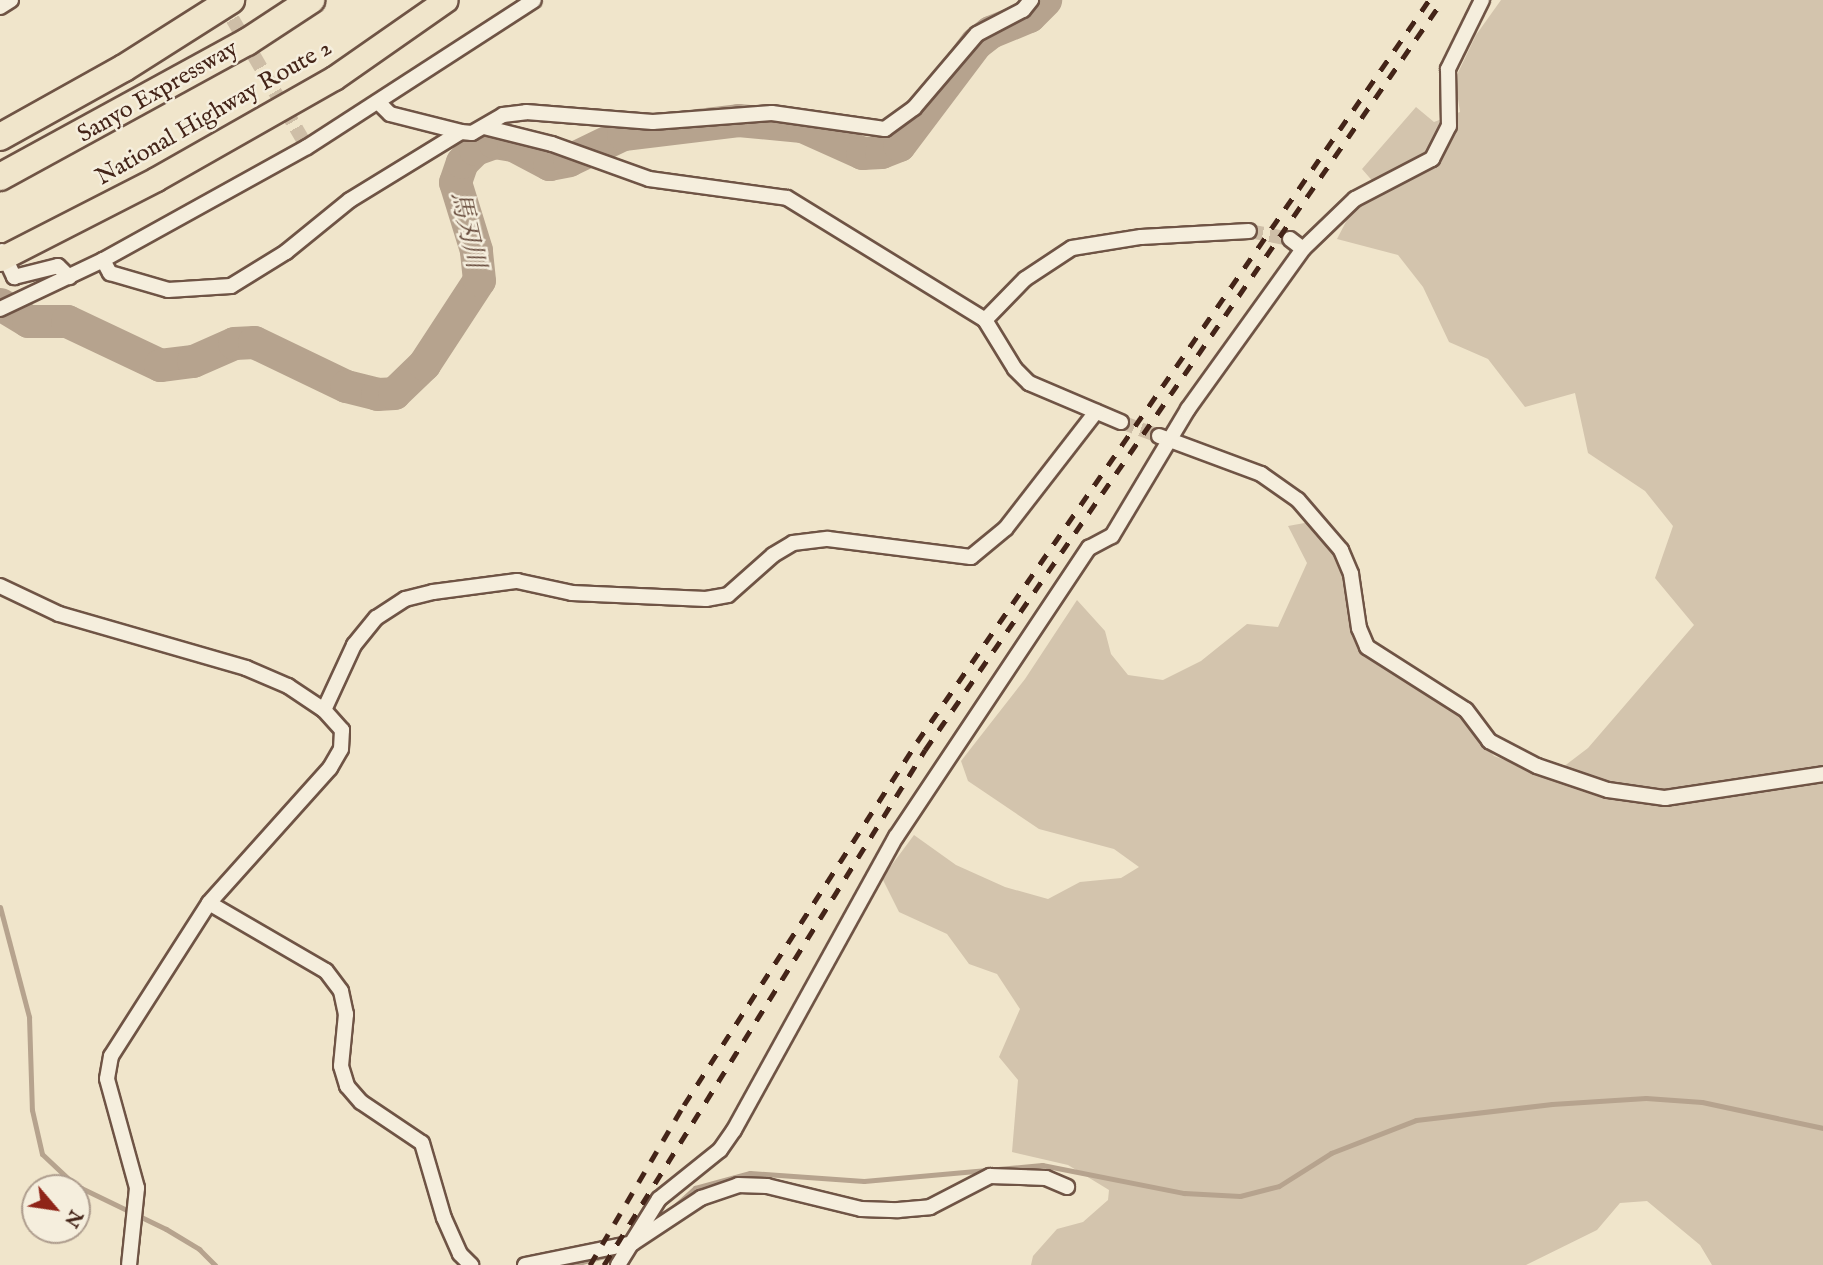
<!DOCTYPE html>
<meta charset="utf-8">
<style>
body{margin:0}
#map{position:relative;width:1823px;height:1265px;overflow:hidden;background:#f0e5cb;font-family:"IM FELL English","Noto Serif JP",serif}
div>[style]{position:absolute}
.green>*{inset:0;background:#d3c4ad}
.stream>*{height:5px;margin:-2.5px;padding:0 2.5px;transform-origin:2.5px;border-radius:2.5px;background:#b6a38e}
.river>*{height:33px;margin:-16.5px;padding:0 16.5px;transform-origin:16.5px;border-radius:16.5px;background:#b6a38e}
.minor-tunnel>*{height:14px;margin-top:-7px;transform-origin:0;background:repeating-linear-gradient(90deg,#cebea7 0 14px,transparent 0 21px)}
.roads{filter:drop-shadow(2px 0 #6f5445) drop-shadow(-2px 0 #6f5445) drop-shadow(0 2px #6f5445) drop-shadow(0 -2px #6f5445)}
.minor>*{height:14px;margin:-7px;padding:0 7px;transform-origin:7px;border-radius:7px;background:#f5eedd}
.trunk>*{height:23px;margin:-11.5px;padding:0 11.5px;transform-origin:11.5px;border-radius:11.5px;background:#f0e5cb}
.motorway>*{height:26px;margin:-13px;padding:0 13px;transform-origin:13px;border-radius:13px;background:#f0e5cb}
.rail>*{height:5px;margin-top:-2.5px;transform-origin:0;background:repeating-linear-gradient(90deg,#442418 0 12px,transparent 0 24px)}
span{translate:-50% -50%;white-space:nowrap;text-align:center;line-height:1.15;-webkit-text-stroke:5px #f5eedd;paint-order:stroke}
.street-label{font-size:24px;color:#442418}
.water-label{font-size:26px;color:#664a3b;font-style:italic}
.north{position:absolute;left:21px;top:1174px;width:70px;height:70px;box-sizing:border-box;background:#f5eedd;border:2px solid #ae9d8e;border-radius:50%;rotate:119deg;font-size:19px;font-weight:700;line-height:28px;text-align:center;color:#442418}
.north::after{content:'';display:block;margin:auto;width:24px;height:32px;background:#8f2418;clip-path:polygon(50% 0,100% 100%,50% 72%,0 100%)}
</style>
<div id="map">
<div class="green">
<div style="clip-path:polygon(1501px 0,1823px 0,1823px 1265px,1712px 1265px,1700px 1245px,1647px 1201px,1620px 1203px,1597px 1230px,1526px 1265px,1031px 1265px,1033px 1256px,1057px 1229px,1083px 1222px,1108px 1200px,1109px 1190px,1068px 1165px,1012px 1152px,1018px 1080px,999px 1057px,1020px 1009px,997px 974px,969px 964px,947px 934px,899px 912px,882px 878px,914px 835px,956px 865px,1005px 887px,1048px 899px,1080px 882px,1121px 878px,1139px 867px,1114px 849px,1039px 829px,968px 781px,961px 761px,1025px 679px,1077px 600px,1105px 631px,1111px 654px,1128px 675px,1163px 680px,1201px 661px,1247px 624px,1278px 627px,1307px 563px,1288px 526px,1310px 522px,1343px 566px,1359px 648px,1398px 677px,1449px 706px,1494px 756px,1550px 777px,1588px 748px,1694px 625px,1655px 578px,1673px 526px,1645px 491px,1588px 453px,1575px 393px,1525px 407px,1488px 359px,1449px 342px,1423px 287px,1398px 255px,1337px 239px,1351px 212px,1382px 192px,1362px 169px,1416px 107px,1434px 122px,1460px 112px,1455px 79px,1476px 35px)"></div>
</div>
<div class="stream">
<div style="left:0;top:907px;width:114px;rotate:75.2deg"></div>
<div style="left:29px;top:1017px;width:93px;rotate:88.2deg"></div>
<div style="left:32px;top:1110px;width:45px;rotate:77.2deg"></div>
<div style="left:42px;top:1154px;width:45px;rotate:43.2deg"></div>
<div style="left:75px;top:1185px;width:101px;rotate:25.8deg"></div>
<div style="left:166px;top:1229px;width:39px;rotate:31deg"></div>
<div style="left:199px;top:1249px;width:23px;rotate:45deg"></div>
<div style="left:664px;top:1216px;width:42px;rotate:-42.1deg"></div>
<div style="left:695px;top:1188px;width:57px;rotate:-15.3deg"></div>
<div style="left:750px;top:1173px;width:114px;rotate:4deg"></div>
<div style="left:864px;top:1181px;width:179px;rotate:-5.1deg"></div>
<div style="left:1042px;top:1165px;width:145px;rotate:11.2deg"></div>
<div style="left:1184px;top:1193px;width:56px;rotate:3.1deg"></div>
<div style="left:1240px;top:1196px;width:40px;rotate:-14.4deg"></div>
<div style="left:1279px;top:1186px;width:62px;rotate:-32.4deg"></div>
<div style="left:1331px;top:1153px;width:91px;rotate:-21.2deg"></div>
<div style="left:1416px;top:1120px;width:137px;rotate:-6.7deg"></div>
<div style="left:1552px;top:1104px;width:94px;rotate:-3.7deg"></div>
<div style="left:1646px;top:1098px;width:56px;rotate:4.1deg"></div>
<div style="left:1702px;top:1102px;width:124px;rotate:12.1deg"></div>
<div style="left:571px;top:1265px;width:42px;rotate:-15deg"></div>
</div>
<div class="river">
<div style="left:0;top:304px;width:33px;rotate:31deg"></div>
<div style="left:28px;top:321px;width:39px"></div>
<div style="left:67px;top:321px;width:103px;rotate:25.3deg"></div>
<div style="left:160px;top:365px;width:33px;rotate:-7deg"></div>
<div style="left:193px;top:361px;width:45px;rotate:-23.7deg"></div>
<div style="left:234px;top:343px;width:20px;rotate:-3deg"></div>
<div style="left:254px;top:342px;width:102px;rotate:25.6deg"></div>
<div style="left:346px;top:386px;width:32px;rotate:14deg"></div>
<div style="left:377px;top:394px;width:17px;rotate:-3deg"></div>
<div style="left:394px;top:393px;width:42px;rotate:-44deg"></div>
<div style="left:424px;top:364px;width:100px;rotate:-56.8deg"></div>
<div style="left:479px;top:280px;width:30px;rotate:-96deg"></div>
<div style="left:476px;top:250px;width:71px;rotate:-107.2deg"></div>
<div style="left:455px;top:182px;width:21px;rotate:-71deg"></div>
<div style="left:462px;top:162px;width:18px;rotate:-45deg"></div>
<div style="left:475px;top:149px;width:20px;rotate:-20deg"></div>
<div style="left:494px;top:142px;width:19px;rotate:9deg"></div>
<div style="left:513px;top:145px;width:41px;rotate:27.8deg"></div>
<div style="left:549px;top:164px;width:20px;rotate:-11deg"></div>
<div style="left:569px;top:160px;width:60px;rotate:-25.7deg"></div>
<div style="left:623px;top:134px;width:116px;rotate:-6.9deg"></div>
<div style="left:738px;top:120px;width:64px;rotate:5.4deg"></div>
<div style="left:802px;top:126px;width:66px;rotate:24.2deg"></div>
<div style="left:862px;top:153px;width:19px;rotate:-3deg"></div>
<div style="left:881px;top:152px;width:19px;rotate:-21deg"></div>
<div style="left:899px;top:145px;width:128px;rotate:-53deg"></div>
<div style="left:976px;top:43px;width:18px;rotate:-38deg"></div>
<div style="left:990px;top:32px;width:42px;rotate:-22.3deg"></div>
<div style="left:1029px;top:16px;width:23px;rotate:-45deg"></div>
</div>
<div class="minor-tunnel">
<div style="left:222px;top:1px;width:169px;rotate:59.8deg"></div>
<div style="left:1249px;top:231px;width:42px;rotate:11deg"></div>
<div style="left:1121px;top:422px;width:40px;rotate:20.2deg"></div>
</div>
<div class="roads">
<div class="minor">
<div style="left:0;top:7px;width:13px;rotate:-32deg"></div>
<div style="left:380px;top:104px;width:14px;rotate:45deg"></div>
<div style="left:390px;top:114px;width:73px;rotate:14.2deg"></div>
<div style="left:461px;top:132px;width:11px;rotate:5deg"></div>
<div style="left:472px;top:133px;width:36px;rotate:-30deg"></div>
<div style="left:503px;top:115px;width:23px;rotate:-7deg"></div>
<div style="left:526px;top:112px;width:127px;rotate:4.5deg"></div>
<div style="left:653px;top:122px;width:119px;rotate:-4.3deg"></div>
<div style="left:772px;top:113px;width:114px;rotate:8.1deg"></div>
<div style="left:885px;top:129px;width:36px;rotate:-36deg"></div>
<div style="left:914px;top:108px;width:97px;rotate:-49.6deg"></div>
<div style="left:977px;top:34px;width:52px;rotate:-27.6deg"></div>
<div style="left:1023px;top:10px;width:13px;rotate:-51deg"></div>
<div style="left:484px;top:127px;width:70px;rotate:14deg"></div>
<div style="left:552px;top:144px;width:103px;rotate:19.8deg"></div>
<div style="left:649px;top:179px;width:139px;rotate:7.8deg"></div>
<div style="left:787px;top:198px;width:233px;rotate:31.6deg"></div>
<div style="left:985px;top:320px;width:57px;rotate:58.5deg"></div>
<div style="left:1015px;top:369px;width:20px;rotate:45deg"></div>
<div style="left:1029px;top:383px;width:100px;rotate:23deg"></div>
<div style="left:1290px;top:239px;width:16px;rotate:38deg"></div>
<div style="left:2px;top:251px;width:29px;rotate:65deg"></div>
<div style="left:14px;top:277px;width:45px;rotate:-14deg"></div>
<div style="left:58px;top:266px;width:16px;rotate:45deg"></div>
<div style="left:103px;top:260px;width:15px;rotate:62deg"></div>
<div style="left:110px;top:273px;width:60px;rotate:16.3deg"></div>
<div style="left:168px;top:290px;width:63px;rotate:-3.6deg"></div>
<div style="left:231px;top:286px;width:65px;rotate:-31.7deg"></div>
<div style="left:286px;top:252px;width:82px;rotate:-39.1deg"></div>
<div style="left:350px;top:200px;width:130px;rotate:-31.5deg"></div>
<div style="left:0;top:309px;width:114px;rotate:-25.4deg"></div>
<div style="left:103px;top:260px;width:233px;rotate:-29deg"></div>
<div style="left:307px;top:147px;width:270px;rotate:-32.9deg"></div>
<div style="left:985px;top:320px;width:57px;rotate:-45.7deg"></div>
<div style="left:1025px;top:279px;width:56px;rotate:-33.4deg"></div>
<div style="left:1072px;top:248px;width:70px;rotate:-9.1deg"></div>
<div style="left:1141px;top:237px;width:108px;rotate:-3.2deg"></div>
<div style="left:1159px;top:436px;width:109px;rotate:20.4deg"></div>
<div style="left:1261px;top:474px;width:45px;rotate:35.1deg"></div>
<div style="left:1298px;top:500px;width:66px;rotate:49.3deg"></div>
<div style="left:1341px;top:550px;width:26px;rotate:67deg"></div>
<div style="left:1351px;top:574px;width:55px;rotate:81.6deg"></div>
<div style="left:1359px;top:628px;width:21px;rotate:67deg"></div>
<div style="left:1367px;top:647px;width:117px;rotate:32.5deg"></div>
<div style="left:1466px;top:710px;width:39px;rotate:53deg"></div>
<div style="left:1489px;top:741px;width:54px;rotate:27.5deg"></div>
<div style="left:1537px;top:766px;width:75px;rotate:18.7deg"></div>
<div style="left:1608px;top:790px;width:58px;rotate:8deg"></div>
<div style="left:1665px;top:798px;width:160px;rotate:-8.6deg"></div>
<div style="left:0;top:586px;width:65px;rotate:25.4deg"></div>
<div style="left:59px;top:614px;width:195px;rotate:16.1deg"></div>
<div style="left:246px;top:668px;width:46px;rotate:23.2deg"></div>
<div style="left:288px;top:686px;width:43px;rotate:33.7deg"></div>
<div style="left:324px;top:710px;width:27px;rotate:48deg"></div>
<div style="left:342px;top:730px;width:19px;rotate:93deg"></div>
<div style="left:341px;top:749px;width:22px;rotate:120deg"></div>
<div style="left:330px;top:768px;width:181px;rotate:131.9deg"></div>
<div style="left:209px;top:903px;width:182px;rotate:122.6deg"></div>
<div style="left:111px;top:1056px;width:23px;rotate:100deg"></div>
<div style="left:107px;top:1079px;width:113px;rotate:74.6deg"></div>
<div style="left:137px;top:1188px;width:77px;rotate:95.9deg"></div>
<div style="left:324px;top:710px;width:72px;rotate:-65.2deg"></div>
<div style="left:354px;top:645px;width:35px;rotate:-51deg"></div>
<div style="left:376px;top:618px;width:35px;rotate:-33deg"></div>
<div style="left:405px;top:599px;width:29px;rotate:-14deg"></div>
<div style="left:433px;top:592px;width:85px;rotate:-7.5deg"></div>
<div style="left:517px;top:581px;width:56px;rotate:12.3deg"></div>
<div style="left:572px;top:593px;width:134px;rotate:2.6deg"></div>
<div style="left:706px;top:599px;width:22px;rotate:-10deg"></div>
<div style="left:728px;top:595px;width:60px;rotate:-41.6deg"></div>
<div style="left:773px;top:555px;width:23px;rotate:-31deg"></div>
<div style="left:793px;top:543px;width:35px;rotate:-7deg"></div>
<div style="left:828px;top:539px;width:144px;rotate:7.2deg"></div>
<div style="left:971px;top:557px;width:45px;rotate:-39.6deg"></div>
<div style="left:1006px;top:528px;width:147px;rotate:-52.2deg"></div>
<div style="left:209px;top:903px;width:135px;rotate:30.2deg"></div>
<div style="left:326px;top:971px;width:25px;rotate:53deg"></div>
<div style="left:341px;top:991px;width:24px;rotate:78deg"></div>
<div style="left:346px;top:1014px;width:52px;rotate:95.5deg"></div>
<div style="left:341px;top:1066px;width:21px;rotate:73deg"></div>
<div style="left:347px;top:1086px;width:21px;rotate:49deg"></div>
<div style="left:361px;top:1102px;width:73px;rotate:33.9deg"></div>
<div style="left:422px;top:1143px;width:78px;rotate:73.7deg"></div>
<div style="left:444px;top:1218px;width:39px;rotate:66deg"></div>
<div style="left:460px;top:1254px;width:16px;rotate:45deg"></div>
<div style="left:525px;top:1265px;width:110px;rotate:-11.5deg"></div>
<div style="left:633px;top:1243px;width:82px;rotate:-33.5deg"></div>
<div style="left:701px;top:1198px;width:39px;rotate:-19deg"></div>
<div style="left:738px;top:1185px;width:29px;rotate:2deg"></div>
<div style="left:767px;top:1186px;width:97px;rotate:13.7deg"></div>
<div style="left:861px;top:1209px;width:37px;rotate:2deg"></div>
<div style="left:898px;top:1210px;width:32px;rotate:-5deg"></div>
<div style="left:930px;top:1207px;width:68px;rotate:-27.3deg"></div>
<div style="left:990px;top:1176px;width:56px;rotate:2deg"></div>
<div style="left:1046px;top:1178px;width:23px;rotate:23deg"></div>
<div style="left:618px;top:1265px;width:78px;rotate:-58.2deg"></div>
<div style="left:659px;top:1199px;width:78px;rotate:-38.8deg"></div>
<div style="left:720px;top:1150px;width:24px;rotate:-55deg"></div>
<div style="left:734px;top:1130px;width:335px;rotate:-61.1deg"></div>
<div style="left:896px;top:837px;width:348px;rotate:-56.3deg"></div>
<div style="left:1089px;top:548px;width:26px;rotate:-28deg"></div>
<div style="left:1112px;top:536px;width:148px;rotate:-59.1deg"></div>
<div style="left:1188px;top:409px;width:197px;rotate:-54.3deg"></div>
<div style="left:1303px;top:249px;width:72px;rotate:-43.9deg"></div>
<div style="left:1355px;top:199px;width:87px;rotate:-27.5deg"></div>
<div style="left:1432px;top:159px;width:37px;rotate:-63deg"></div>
<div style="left:1449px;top:126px;width:57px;rotate:-91deg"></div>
<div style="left:1448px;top:69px;width:77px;rotate:-63.8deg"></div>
</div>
<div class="trunk">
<div style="left:0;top:259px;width:175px;rotate:-27.1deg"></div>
<div style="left:156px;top:179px;width:205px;rotate:-29.6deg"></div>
<div style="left:334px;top:78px;width:136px;rotate:-34.9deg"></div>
</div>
<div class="motorway">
<div style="left:0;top:137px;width:142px;rotate:-29.1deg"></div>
<div style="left:124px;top:68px;width:127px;rotate:-32.4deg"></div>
<div style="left:0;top:177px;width:281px;rotate:-28.7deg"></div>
<div style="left:247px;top:42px;width:77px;rotate:-33.3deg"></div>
</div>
</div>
<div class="rail">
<div style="left:590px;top:1265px;width:186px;rotate:-59.6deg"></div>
<div style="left:684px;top:1105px;width:431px;rotate:-57.3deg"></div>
<div style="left:917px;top:742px;width:902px;rotate:-55.39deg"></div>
<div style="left:604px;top:1265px;width:607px;rotate:-58.06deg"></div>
<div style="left:925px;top:750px;width:911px;rotate:-55.37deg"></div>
</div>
<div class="street-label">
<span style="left:158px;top:92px;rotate:-30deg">Sanyo Expressway</span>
<span style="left:214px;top:113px;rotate:-30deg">National Highway Route 2</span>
</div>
<div class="water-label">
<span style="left:467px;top:230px;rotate:77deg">馬刃川</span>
</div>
<div class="north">N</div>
</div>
